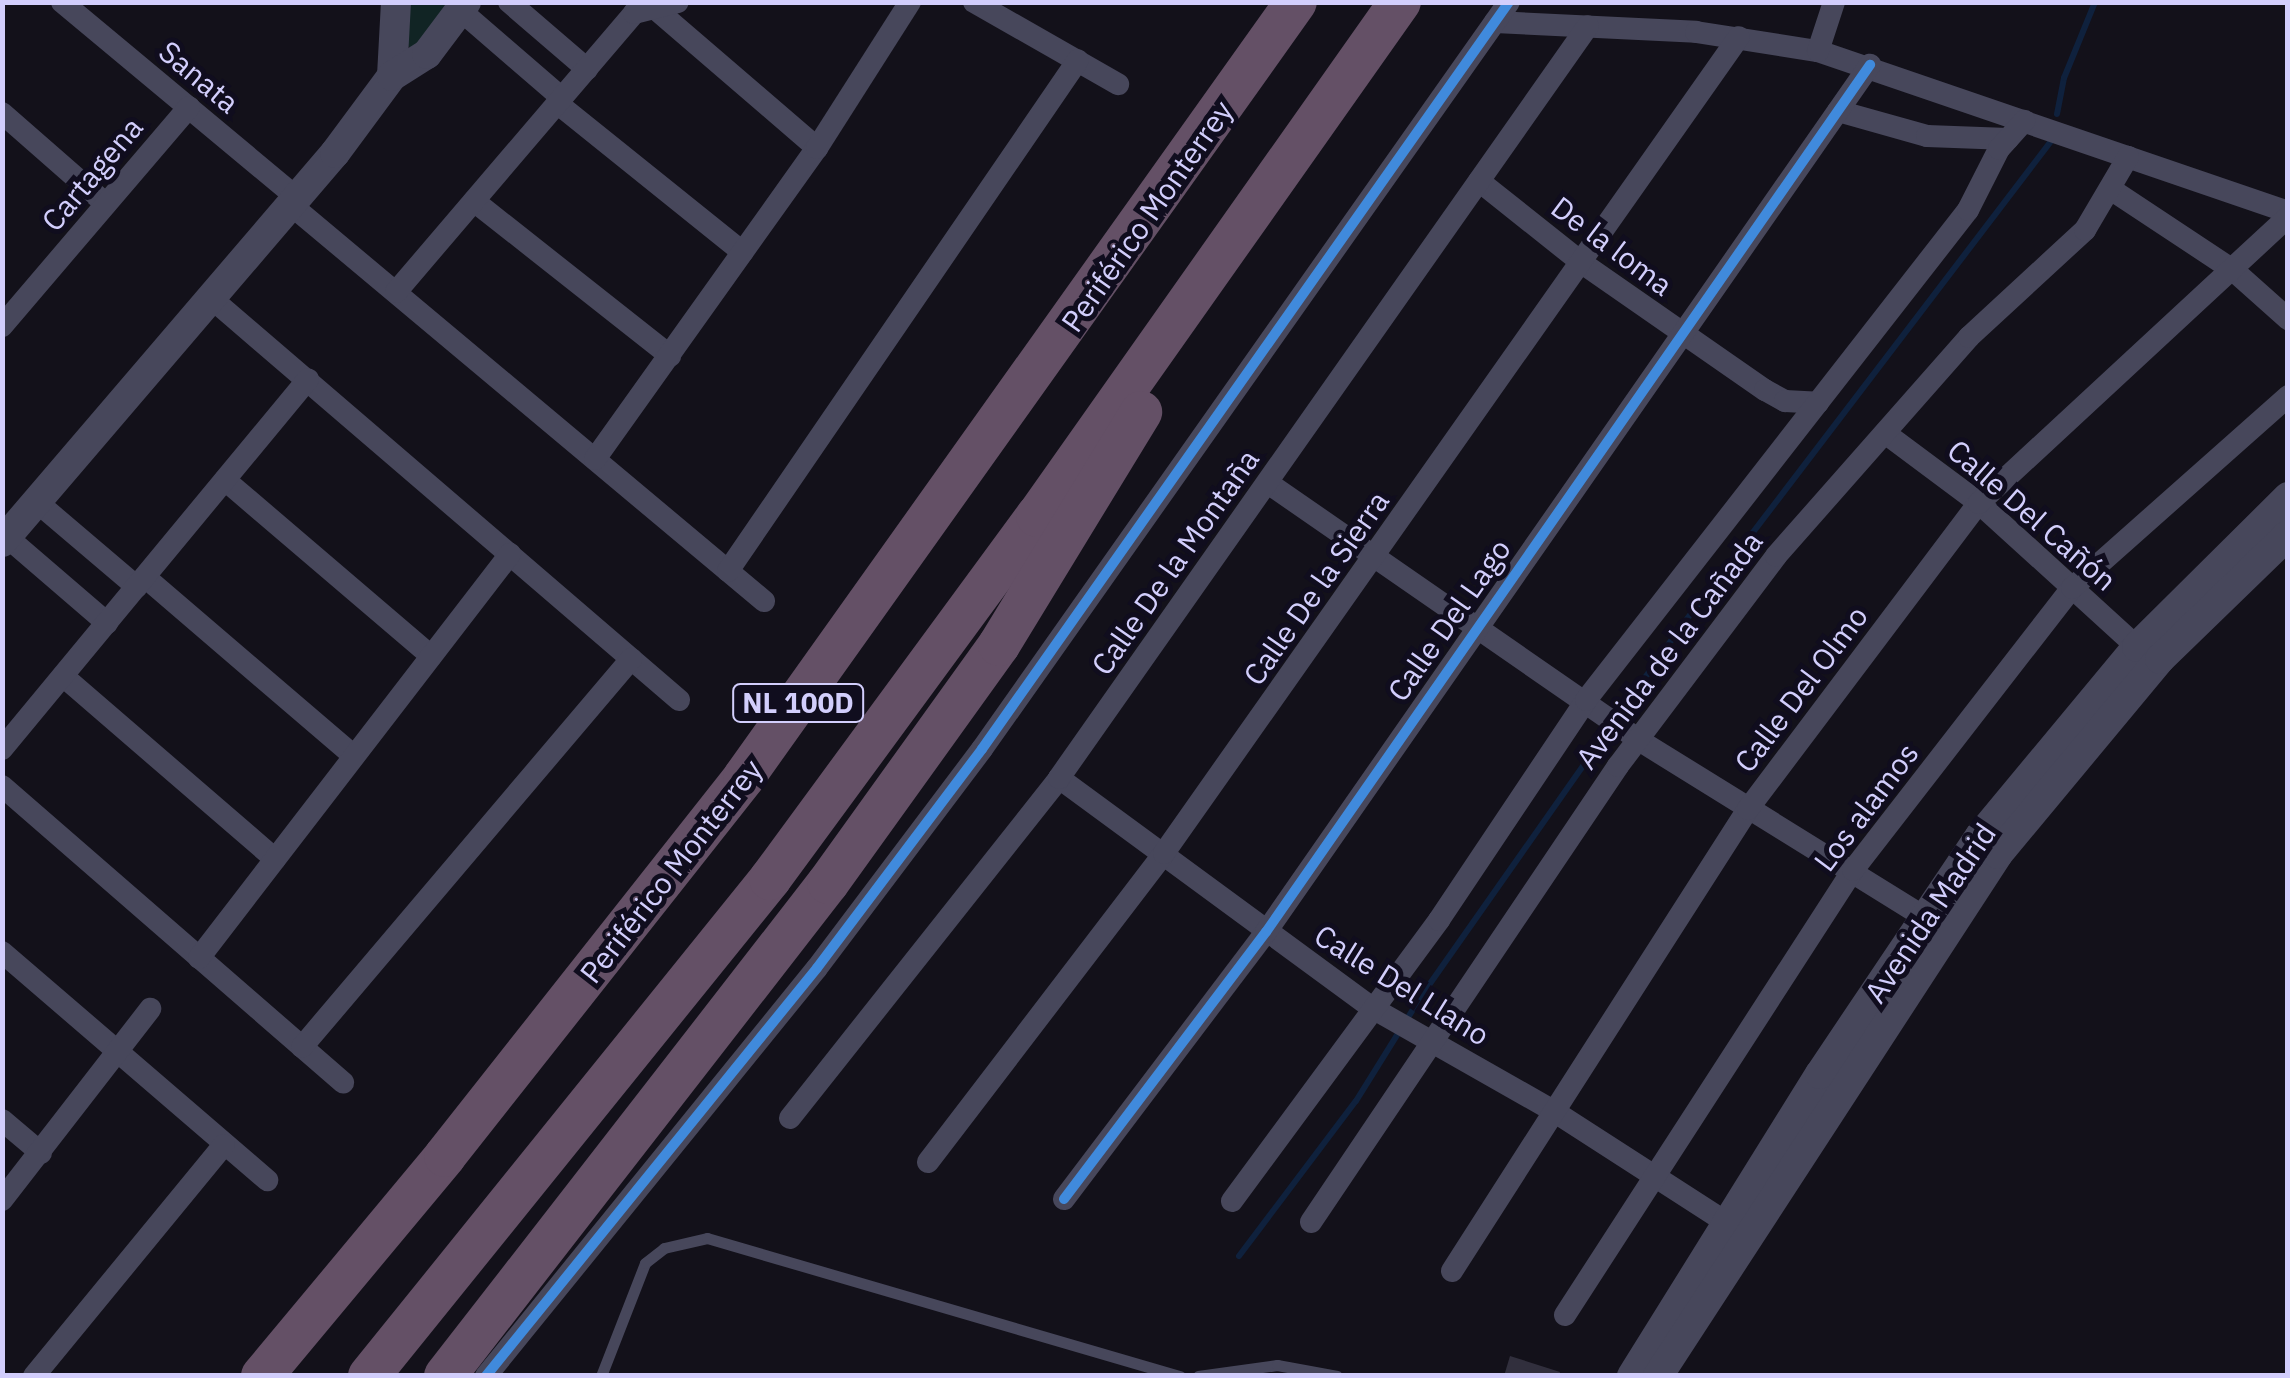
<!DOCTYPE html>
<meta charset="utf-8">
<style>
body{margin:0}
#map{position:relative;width:2290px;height:1378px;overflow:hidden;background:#13111a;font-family:"IBM Plex Sans",sans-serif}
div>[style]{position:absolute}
.green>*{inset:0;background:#112424}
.stream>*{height:6px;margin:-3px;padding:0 3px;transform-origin:3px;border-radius:3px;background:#0f213d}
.building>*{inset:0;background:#312f3d}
.service>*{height:11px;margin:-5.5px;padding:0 5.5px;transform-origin:5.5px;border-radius:5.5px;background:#47475b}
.minor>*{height:22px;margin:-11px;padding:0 11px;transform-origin:11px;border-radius:11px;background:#47475b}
.tertiary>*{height:30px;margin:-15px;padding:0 15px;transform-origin:15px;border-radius:15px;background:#47475b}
.motorway>*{height:42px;margin:-21px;padding:0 21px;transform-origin:21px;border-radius:21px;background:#645066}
.cycleway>*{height:10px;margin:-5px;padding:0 5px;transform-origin:5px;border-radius:5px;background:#408adc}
span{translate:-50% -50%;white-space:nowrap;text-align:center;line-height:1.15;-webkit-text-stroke:10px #100d1e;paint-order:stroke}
.shield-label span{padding:2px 8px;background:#100d1e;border:2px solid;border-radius:8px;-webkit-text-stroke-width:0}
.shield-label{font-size:28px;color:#d2cefc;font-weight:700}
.street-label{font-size:30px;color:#d2cefc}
.frame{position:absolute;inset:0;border:5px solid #d2cefc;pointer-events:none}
</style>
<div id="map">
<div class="green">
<div style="clip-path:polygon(406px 3px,453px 3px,414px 49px,405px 45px)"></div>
</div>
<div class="stream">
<div style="left:2057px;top:114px;width:37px;rotate:-79deg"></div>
<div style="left:2064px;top:78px;width:82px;rotate:-67.8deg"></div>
<div style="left:1239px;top:1256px;width:194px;rotate:-53deg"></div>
<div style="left:1356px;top:1101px;width:125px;rotate:-58.1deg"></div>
<div style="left:1422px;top:995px;width:444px;rotate:-54.9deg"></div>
<div style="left:1677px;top:632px;width:619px;rotate:-52.69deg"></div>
</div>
<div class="building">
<div style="clip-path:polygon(1510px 1356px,1560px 1372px,1559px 1376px,1504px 1376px)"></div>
</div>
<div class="service">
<div style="left:601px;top:1376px;width:121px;rotate:-68.7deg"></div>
<div style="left:645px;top:1263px;width:24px;rotate:-38deg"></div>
<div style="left:664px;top:1248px;width:44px;rotate:-13.1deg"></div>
<div style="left:707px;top:1238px;width:493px;rotate:16.3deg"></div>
<div style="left:1198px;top:1376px;width:80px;rotate:-7.9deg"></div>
<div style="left:1277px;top:1365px;width:61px;rotate:10.4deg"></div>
</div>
<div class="minor">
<div style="left:62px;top:2px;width:306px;rotate:39.8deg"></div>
<div style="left:509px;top:2px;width:103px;rotate:40.7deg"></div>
<div style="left:974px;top:2px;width:166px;rotate:29.7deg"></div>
<div style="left:652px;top:6px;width:218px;rotate:40.7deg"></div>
<div style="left:460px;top:10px;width:135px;rotate:40.8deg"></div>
<div style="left:1495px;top:22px;width:201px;rotate:2.8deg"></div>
<div style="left:1696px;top:32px;width:123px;rotate:8.9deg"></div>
<div style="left:1818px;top:51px;width:497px;rotate:18.9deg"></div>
<div style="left:1818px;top:51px;width:52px;rotate:-71.9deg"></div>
<div style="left:557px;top:103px;width:238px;rotate:38.8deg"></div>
<div style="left:1838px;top:111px;width:92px;rotate:15.7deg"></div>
<div style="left:1927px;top:136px;width:81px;rotate:2.1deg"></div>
<div style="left:2px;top:113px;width:138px;rotate:41.2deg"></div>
<div style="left:1479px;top:181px;width:132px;rotate:38.5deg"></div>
<div style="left:1582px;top:263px;width:223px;rotate:34.8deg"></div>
<div style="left:1765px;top:390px;width:23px;rotate:29deg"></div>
<div style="left:1785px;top:401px;width:33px;rotate:3deg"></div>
<div style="left:2112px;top:190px;width:145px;rotate:33.5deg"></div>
<div style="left:2233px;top:270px;width:74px;rotate:41.7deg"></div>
<div style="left:474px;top:201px;width:250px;rotate:38.3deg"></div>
<div style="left:291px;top:205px;width:617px;rotate:39.94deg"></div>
<div style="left:396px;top:292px;width:367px;rotate:-49.5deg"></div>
<div style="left:634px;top:13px;width:45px;rotate:-14deg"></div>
<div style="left:211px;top:298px;width:617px;rotate:40.66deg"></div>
<div style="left:2px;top:326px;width:288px;rotate:-49.5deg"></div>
<div style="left:1885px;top:433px;width:117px;rotate:36.7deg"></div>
<div style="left:1979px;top:503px;width:214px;rotate:42.3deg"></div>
<div style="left:595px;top:459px;width:382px;rotate:-54.5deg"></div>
<div style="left:817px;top:148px;width:173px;rotate:-57.5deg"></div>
<div style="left:225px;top:480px;width:271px;rotate:40.5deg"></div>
<div style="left:1268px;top:483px;width:455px;rotate:34.7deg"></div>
<div style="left:1642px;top:742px;width:346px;rotate:31.8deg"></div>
<div style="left:37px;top:502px;width:131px;rotate:40.4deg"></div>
<div style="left:7px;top:537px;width:132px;rotate:40.7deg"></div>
<div style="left:728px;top:571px;width:619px;rotate:-55.59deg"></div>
<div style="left:145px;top:577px;width:275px;rotate:40.6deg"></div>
<div style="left:63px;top:676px;width:280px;rotate:40.8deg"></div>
<div style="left:2px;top:749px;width:480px;rotate:-50.4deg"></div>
<div style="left:1059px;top:778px;width:391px;rotate:36.3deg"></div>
<div style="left:1374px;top:1009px;width:208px;rotate:29.6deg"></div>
<div style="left:1555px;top:1112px;width:203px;rotate:32.8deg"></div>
<div style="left:2px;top:786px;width:452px;rotate:41deg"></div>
<div style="left:2px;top:952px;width:350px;rotate:40.7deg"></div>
<div style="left:199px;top:958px;width:510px;rotate:-52.41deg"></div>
<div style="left:302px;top:1047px;width:509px;rotate:-49.7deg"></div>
<div style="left:790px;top:1118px;width:434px;rotate:-51.6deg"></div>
<div style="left:1059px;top:778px;width:919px;rotate:-54.88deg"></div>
<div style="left:2px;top:1120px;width:51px;rotate:40.2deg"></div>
<div style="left:928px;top:1162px;width:389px;rotate:-52.6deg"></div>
<div style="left:1164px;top:853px;width:998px;rotate:-54.83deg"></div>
<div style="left:1064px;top:1199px;width:335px;rotate:-52.9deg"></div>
<div style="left:1266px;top:932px;width:1057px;rotate:-55.14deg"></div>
<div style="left:2px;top:1200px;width:242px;rotate:-52.2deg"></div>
<div style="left:1232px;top:1201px;width:349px;rotate:-53.6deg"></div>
<div style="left:1439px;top:920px;width:265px;rotate:-56.2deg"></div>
<div style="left:1586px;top:700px;width:621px;rotate:-52.06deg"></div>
<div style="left:1968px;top:210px;width:68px;rotate:-63.1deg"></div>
<div style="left:1999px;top:149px;width:38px;rotate:-48deg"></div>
<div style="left:1311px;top:1222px;width:550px;rotate:-56.05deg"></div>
<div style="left:1618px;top:766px;width:263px;rotate:-53deg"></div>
<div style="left:1776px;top:556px;width:292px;rotate:-48.6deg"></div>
<div style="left:1969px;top:337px;width:158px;rotate:-42.7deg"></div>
<div style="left:2085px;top:230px;width:85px;rotate:-59.5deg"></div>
<div style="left:1452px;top:1271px;width:549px;rotate:-57.35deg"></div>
<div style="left:1748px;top:809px;width:383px;rotate:-53deg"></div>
<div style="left:1979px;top:503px;width:421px;rotate:-42.8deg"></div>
<div style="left:1565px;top:1315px;width:530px;rotate:-57.09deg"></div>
<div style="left:1853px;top:870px;width:357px;rotate:-52.2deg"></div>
<div style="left:2072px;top:588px;width:289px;rotate:-41.6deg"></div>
<div style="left:34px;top:1376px;width:299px;rotate:-50.6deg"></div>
<div style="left:486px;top:1376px;width:525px;rotate:-50.95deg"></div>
<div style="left:817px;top:968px;width:274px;rotate:-53deg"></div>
<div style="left:982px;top:749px;width:914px;rotate:-54.8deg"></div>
</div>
<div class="tertiary">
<div style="left:392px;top:76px;width:74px;rotate:-86.9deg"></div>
<div style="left:2px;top:542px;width:512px;rotate:-49.44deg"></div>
<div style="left:335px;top:153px;width:96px;rotate:-53.5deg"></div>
<div style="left:392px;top:76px;width:41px;rotate:-32.2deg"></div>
<div style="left:427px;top:54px;width:65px;rotate:-53.1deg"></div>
<div style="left:1632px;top:1376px;width:356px;rotate:-58.1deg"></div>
<div style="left:1820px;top:1074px;width:287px;rotate:-56.1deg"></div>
<div style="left:1980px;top:836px;width:246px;rotate:-50.3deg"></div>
<div style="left:2137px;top:647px;width:213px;rotate:-44.8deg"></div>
<div style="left:1658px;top:1376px;width:623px;rotate:-56.92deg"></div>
<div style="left:1998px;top:854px;width:254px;rotate:-50.3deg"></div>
<div style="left:2160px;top:659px;width:178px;rotate:-44.1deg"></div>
</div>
<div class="motorway">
<div style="left:262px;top:1376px;width:286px;rotate:-50.2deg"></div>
<div style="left:445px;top:1156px;width:483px;rotate:-51.7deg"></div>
<div style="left:744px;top:777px;width:951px;rotate:-54.54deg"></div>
<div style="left:369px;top:1376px;width:639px;rotate:-51.1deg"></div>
<div style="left:770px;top:879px;width:451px;rotate:-53.7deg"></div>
<div style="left:1037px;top:516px;width:629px;rotate:-54.77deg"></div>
<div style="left:445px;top:1376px;width:624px;rotate:-52.16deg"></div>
<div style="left:828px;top:883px;width:293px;rotate:-54.3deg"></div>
<div style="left:999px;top:645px;width:273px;rotate:-58.6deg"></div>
</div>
<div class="cycleway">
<div style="left:1064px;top:1199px;width:335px;rotate:-52.9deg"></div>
<div style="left:1266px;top:932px;width:1057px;rotate:-55.14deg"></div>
<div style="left:486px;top:1376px;width:525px;rotate:-50.95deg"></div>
<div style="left:817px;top:968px;width:274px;rotate:-53deg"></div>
<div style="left:982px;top:749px;width:914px;rotate:-54.8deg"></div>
</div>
<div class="shield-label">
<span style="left:798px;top:703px">NL 100D</span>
</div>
<div class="street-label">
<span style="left:199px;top:77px;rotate:40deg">Sanata</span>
<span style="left:92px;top:174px;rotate:-50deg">Cartagena</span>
<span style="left:1147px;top:216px;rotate:-55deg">Periférico Monterrey</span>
<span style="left:1612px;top:246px;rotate:37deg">De la loma</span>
<span style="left:2032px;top:515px;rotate:41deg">Calle Del Cañón</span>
<span style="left:1175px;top:562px;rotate:-55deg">Calle De la Montaña</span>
<span style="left:1316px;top:588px;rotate:-55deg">Calle De la Sierra</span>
<span style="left:1449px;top:620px;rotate:-55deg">Calle Del Lago</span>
<span style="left:1669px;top:650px;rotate:-53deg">Avenida de la Cañada</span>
<span style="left:1801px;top:689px;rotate:-53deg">Calle Del Olmo</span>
<span style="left:1866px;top:807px;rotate:-53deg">Los alamos</span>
<span style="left:671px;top:871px;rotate:-52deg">Periférico Monterrey</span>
<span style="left:1930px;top:913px;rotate:-56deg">Avenida Madrid</span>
<span style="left:1402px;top:985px;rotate:32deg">Calle Del Llano</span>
</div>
<div class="frame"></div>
</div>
